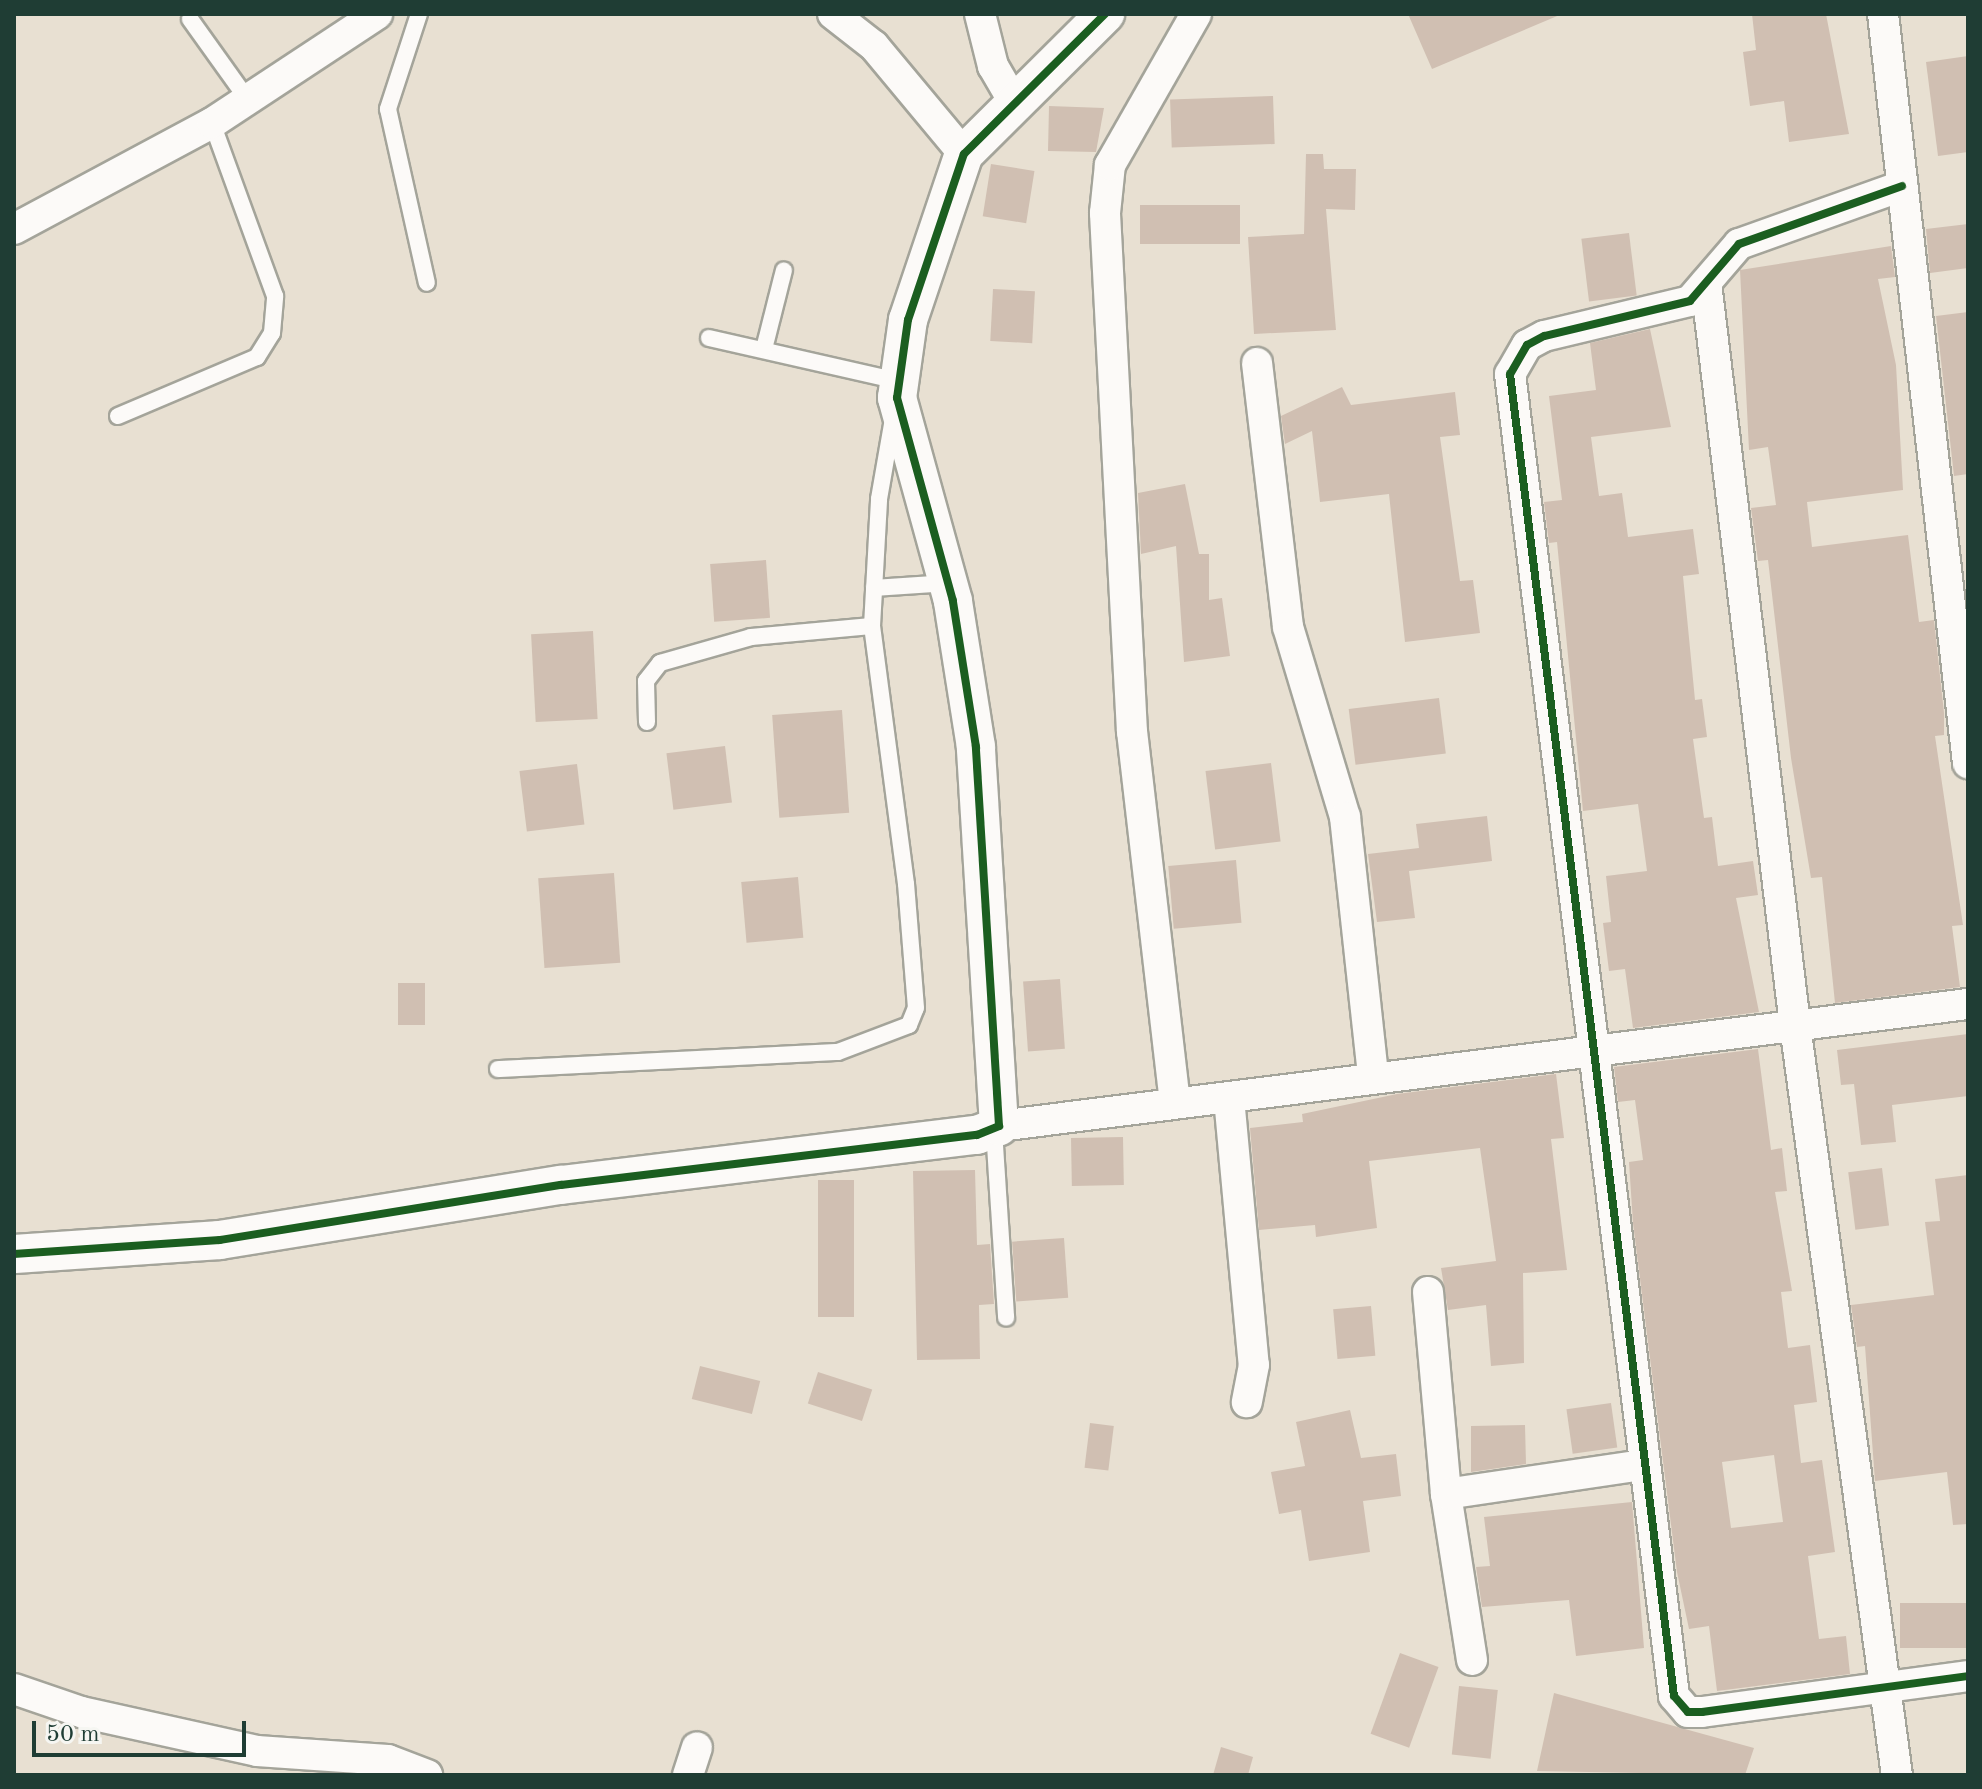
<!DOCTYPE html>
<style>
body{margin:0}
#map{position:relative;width:1982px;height:1789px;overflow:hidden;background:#e8e0d2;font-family:"Old Standard TT",serif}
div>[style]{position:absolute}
.building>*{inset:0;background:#d0bfb2;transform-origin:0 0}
.roads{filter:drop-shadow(2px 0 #a4a49a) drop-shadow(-2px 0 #a4a49a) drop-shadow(0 2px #a4a49a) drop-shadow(0 -2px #a4a49a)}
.service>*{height:16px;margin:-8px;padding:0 8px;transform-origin:8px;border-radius:8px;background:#fcfaf8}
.minor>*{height:30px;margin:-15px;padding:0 15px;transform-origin:15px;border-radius:15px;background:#fcfaf8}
.tertiary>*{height:38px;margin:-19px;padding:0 19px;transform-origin:19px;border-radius:19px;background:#fcfaf8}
.cycleway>*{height:8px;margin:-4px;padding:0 4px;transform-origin:4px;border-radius:4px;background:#1b5e20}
span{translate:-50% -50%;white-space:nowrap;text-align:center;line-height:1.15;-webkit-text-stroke:6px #f6f6f2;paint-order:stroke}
.frame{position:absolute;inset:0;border:16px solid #1f3d34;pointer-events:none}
.scale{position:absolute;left:32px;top:1721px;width:214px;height:36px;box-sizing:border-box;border:4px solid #1f3d34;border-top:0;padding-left:10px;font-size:24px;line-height:28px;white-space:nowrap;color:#1f3d34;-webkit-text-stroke:6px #f6f6f2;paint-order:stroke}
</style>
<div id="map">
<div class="building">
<div style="clip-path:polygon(1408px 14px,1562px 14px,1432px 69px)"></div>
<div style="clip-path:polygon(1752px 14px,1826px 14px,1849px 134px,1789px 142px,1784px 101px,1750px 106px,1743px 52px,1756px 50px)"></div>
<div style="clip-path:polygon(1968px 56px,1968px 152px,1938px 156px,1926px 62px)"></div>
<div style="left:1273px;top:96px;width:48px;height:103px;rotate:88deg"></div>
<div style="clip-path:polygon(1049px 106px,1104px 108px,1096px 152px,1048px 151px)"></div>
<div style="clip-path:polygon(1306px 154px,1323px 154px,1324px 169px,1356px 169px,1355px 210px,1326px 209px,1336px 330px,1254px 334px,1248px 237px,1304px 234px)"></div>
<div style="left:991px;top:164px;width:44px;height:53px;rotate:9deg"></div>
<div style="left:1140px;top:205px;width:100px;height:39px"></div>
<div style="clip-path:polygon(1968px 224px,1968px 268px,1930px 273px,1926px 229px)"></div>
<div style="left:1629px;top:233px;width:63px;height:48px;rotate:83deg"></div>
<div style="clip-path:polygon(1891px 246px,1895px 277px,1878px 279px,1896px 365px,1903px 490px,1807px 502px,1812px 547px,1908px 535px,1919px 622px,1934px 620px,1944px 713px,1944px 735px,1935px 736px,1963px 925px,1952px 926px,1960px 987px,1835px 1003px,1822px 877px,1811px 878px,1791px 758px,1768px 560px,1758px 561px,1751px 508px,1776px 505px,1768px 447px,1749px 450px,1740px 270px)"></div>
<div style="left:993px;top:289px;width:42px;height:52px;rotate:3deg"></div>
<div style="clip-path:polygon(1968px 312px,1968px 474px,1954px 476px,1936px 316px)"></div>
<div style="clip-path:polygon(1650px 329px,1671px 427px,1591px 437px,1599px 496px,1622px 493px,1628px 537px,1693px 529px,1699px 574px,1683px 576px,1695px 700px,1702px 699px,1707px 737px,1693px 739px,1704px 818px,1712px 817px,1718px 866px,1753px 861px,1758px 895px,1736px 898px,1759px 1012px,1633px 1028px,1625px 969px,1609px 971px,1603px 923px,1611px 922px,1606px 876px,1647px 871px,1638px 804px,1583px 811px,1557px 542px,1549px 543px,1544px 502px,1562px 500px,1549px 396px,1596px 390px,1590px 343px)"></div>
<div style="clip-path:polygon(1342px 387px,1351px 405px,1455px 392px,1460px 435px,1440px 437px,1460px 581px,1473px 580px,1480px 633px,1405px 642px,1389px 494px,1320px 502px,1312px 431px,1285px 444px,1281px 416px)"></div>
<div style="clip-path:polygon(1185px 484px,1199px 554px,1209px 554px,1209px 600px,1222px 598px,1230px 656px,1184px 662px,1176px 546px,1141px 554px,1138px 493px)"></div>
<div style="left:766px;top:560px;width:58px;height:56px;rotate:86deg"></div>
<div style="left:593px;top:631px;width:88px;height:62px;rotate:87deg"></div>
<div style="left:1439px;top:698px;width:56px;height:91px;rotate:83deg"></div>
<div style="left:842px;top:710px;width:103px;height:70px;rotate:86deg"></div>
<div style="left:725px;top:746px;width:57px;height:59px;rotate:83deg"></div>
<div style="left:1271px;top:763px;width:79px;height:66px;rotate:83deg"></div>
<div style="left:577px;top:764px;width:61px;height:58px;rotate:83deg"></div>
<div style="clip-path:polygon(1487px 816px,1492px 861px,1409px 871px,1415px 918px,1377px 922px,1368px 854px,1419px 848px,1416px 824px)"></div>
<div style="left:1236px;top:860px;width:63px;height:68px;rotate:85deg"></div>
<div style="left:614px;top:873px;width:90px;height:76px;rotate:86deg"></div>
<div style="left:798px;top:877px;width:61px;height:57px;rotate:85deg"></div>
<div style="left:1060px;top:979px;width:70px;height:37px;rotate:86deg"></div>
<div style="left:398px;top:983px;width:27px;height:42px"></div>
<div style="clip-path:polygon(1968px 1034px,1968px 1096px,1892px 1105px,1896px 1142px,1861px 1145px,1854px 1084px,1841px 1085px,1837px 1050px)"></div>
<div style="clip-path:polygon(evenodd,1758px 1049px,1771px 1150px,1782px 1148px,1787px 1191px,1775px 1192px,1792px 1291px,1781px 1292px,1788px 1348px,1810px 1345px,1817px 1402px,1794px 1405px,1801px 1463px,1822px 1460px,1835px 1552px,1808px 1556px,1819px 1639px,1846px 1636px,1850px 1674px,1717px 1691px,1709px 1626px,1689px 1629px,1677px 1572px,1633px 1223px,1629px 1162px,1643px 1160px,1635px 1100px,1618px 1102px,1614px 1067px,1758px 1049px,1774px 1455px,1783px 1522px,1731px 1528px,1722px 1462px,1774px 1455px)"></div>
<div style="clip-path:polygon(1556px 1074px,1564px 1138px,1551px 1139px,1567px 1270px,1523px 1273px,1524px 1363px,1491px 1366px,1486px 1305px,1448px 1310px,1441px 1268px,1496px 1261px,1480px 1148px,1369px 1161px,1377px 1228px,1316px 1237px,1315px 1225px,1259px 1230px,1250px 1128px,1303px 1122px,1302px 1114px,1397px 1094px)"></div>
<div style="left:1123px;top:1137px;width:48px;height:52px;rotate:89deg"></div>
<div style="left:1882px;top:1168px;width:58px;height:34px;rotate:83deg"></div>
<div style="clip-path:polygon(975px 1170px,977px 1245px,990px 1244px,994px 1304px,979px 1305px,980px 1359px,917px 1360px,913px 1171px)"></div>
<div style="clip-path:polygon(1968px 1175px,1968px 1524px,1953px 1525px,1947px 1472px,1875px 1481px,1865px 1346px,1857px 1347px,1851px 1305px,1934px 1295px,1925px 1222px,1940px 1221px,1935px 1179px)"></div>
<div style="left:818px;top:1180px;width:36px;height:137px"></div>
<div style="left:1064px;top:1238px;width:60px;height:52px;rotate:86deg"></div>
<div style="left:1371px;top:1306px;width:50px;height:38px;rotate:85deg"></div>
<div style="left:700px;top:1366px;width:62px;height:34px;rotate:14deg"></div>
<div style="left:818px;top:1372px;width:57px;height:33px;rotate:18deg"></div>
<div style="left:1611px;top:1403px;width:45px;height:45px;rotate:82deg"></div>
<div style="clip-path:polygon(1350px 1410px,1361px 1458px,1396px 1454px,1401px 1496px,1363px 1501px,1370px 1552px,1309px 1561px,1301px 1510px,1279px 1514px,1271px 1472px,1305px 1466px,1296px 1422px)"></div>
<div style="left:1090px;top:1423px;width:24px;height:45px;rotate:7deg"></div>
<div style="clip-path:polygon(1525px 1425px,1526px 1464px,1471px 1472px,1471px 1426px)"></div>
<div style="clip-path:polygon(1632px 1502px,1644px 1648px,1576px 1656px,1569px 1600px,1482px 1607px,1476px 1567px,1490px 1566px,1484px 1517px)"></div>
<div style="left:1968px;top:1603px;width:45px;height:68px;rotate:90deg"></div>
<div style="left:1400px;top:1653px;width:41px;height:86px;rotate:20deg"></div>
<div style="left:1459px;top:1686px;width:39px;height:69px;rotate:6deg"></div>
<div style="clip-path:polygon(1554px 1693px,1754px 1748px,1745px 1775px,1537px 1771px)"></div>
<div style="clip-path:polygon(1221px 1747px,1253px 1757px,1248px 1775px,1213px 1775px)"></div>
</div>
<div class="roads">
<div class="service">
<div style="left:419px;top:14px;width:100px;rotate:108.1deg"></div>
<div style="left:388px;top:109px;width:178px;rotate:77.4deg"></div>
<div style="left:190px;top:19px;width:100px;rotate:54.4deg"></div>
<div style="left:709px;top:338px;width:194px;rotate:12.8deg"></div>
<div style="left:764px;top:349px;width:81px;rotate:-75.8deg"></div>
<div style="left:118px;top:416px;width:151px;rotate:-23deg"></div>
<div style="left:257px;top:357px;width:28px;rotate:-58deg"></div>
<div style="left:272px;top:333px;width:37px;rotate:-85deg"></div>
<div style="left:275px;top:296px;width:184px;rotate:-110deg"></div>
<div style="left:874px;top:588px;width:74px;rotate:-3.9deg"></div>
<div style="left:647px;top:722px;width:41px;rotate:-91.4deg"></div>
<div style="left:646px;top:681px;width:23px;rotate:-52deg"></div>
<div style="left:660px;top:663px;width:95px;rotate:-15.9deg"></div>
<div style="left:751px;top:637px;width:121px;rotate:-5.2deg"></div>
<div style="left:498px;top:1069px;width:340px;rotate:-2.9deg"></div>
<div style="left:838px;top:1052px;width:76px;rotate:-20.8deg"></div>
<div style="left:909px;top:1025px;width:18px;rotate:-68deg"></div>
<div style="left:916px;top:1008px;width:124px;rotate:-94.6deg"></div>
<div style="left:906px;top:884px;width:260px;rotate:-97.5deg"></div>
<div style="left:872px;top:626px;width:127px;rotate:-86.8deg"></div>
<div style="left:879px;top:499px;width:81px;rotate:-80.1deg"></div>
<div style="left:994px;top:1130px;width:188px;rotate:86.3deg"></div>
</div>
<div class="minor">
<div style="left:833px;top:14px;width:52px;rotate:38deg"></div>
<div style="left:874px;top:46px;width:141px;rotate:50.2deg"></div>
<div style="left:980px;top:14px;width:54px;rotate:76deg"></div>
<div style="left:993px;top:66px;width:44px;rotate:59.9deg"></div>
<div style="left:1883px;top:14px;width:754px;rotate:83.53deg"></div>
<div style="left:1902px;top:186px;width:173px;rotate:160.4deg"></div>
<div style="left:1739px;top:244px;width:75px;rotate:130.7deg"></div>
<div style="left:1690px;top:301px;width:150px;rotate:166.5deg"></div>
<div style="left:1544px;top:336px;width:19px;rotate:152deg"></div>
<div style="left:1527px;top:345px;width:34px;rotate:120deg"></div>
<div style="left:1510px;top:374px;width:1332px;rotate:82.93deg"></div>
<div style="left:1674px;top:1696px;width:21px;rotate:49deg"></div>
<div style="left:1688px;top:1712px;width:14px"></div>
<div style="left:1702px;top:1712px;width:268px;rotate:-7.7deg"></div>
<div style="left:14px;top:229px;width:225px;rotate:-28.2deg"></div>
<div style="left:212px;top:123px;width:198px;rotate:-33.4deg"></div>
<div style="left:1706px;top:283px;width:747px;rotate:83.16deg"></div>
<div style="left:1795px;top:1025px;width:757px;rotate:82.26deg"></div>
<div style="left:1257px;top:363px;width:266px;rotate:83.3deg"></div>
<div style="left:1288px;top:627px;width:198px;rotate:73.3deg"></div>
<div style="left:1345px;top:817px;width:259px;rotate:83.8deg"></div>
<div style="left:1229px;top:1098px;width:268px;rotate:84.7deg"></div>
<div style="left:1254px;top:1365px;width:38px;rotate:101deg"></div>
<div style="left:1175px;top:1103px;width:373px;rotate:-96.6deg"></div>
<div style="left:1132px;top:732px;width:520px;rotate:-92.98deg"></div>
<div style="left:1105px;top:213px;width:48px;rotate:-84.1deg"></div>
<div style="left:1110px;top:165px;width:174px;rotate:-60.3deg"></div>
<div style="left:999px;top:1126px;width:977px;rotate:-7.18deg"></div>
<div style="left:1428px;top:1292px;width:203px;rotate:84.9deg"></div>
<div style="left:1446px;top:1494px;width:168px;rotate:81.1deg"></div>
<div style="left:1446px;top:1494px;width:199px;rotate:-8.4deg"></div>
<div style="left:14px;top:1689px;width:71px;rotate:18.9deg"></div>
<div style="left:81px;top:1712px;width:180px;rotate:12.5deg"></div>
<div style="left:257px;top:1751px;width:131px;rotate:3.9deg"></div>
<div style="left:388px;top:1760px;width:42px;rotate:21deg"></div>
<div style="left:688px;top:1775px;width:29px;rotate:-72deg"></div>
</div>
<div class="tertiary">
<div style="left:14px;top:1254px;width:206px;rotate:-3.9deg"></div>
<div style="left:220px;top:1240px;width:345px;rotate:-9.2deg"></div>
<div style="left:561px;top:1185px;width:419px;rotate:-6.9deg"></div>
<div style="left:977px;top:1135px;width:24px;rotate:-22deg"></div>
<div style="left:999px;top:1126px;width:380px;rotate:-93.5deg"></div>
<div style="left:976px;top:747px;width:148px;rotate:-99deg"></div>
<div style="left:953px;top:601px;width:211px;rotate:-105.4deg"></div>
<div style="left:897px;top:398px;width:79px;rotate:-82deg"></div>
<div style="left:908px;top:320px;width:175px;rotate:-71.4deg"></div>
<div style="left:964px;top:154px;width:199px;rotate:-44.8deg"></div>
</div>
</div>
<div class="cycleway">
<div style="left:1902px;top:186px;width:173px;rotate:160.4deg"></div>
<div style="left:1739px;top:244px;width:75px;rotate:130.7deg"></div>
<div style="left:1690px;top:301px;width:150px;rotate:166.5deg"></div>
<div style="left:1544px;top:336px;width:19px;rotate:152deg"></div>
<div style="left:1527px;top:345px;width:34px;rotate:120deg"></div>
<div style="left:1510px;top:374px;width:1332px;rotate:82.93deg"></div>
<div style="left:1674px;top:1696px;width:21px;rotate:49deg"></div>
<div style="left:1688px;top:1712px;width:14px"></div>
<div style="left:1702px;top:1712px;width:268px;rotate:-7.7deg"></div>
<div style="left:14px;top:1254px;width:206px;rotate:-3.9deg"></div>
<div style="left:220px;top:1240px;width:345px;rotate:-9.2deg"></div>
<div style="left:561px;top:1185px;width:419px;rotate:-6.9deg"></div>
<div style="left:977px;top:1135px;width:24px;rotate:-22deg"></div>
<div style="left:999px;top:1126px;width:380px;rotate:-93.5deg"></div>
<div style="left:976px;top:747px;width:148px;rotate:-99deg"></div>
<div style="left:953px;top:601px;width:211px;rotate:-105.4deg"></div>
<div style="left:897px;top:398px;width:79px;rotate:-82deg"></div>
<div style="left:908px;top:320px;width:175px;rotate:-71.4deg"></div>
<div style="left:964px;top:154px;width:199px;rotate:-44.8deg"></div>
</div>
<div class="frame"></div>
<div class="scale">50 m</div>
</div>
